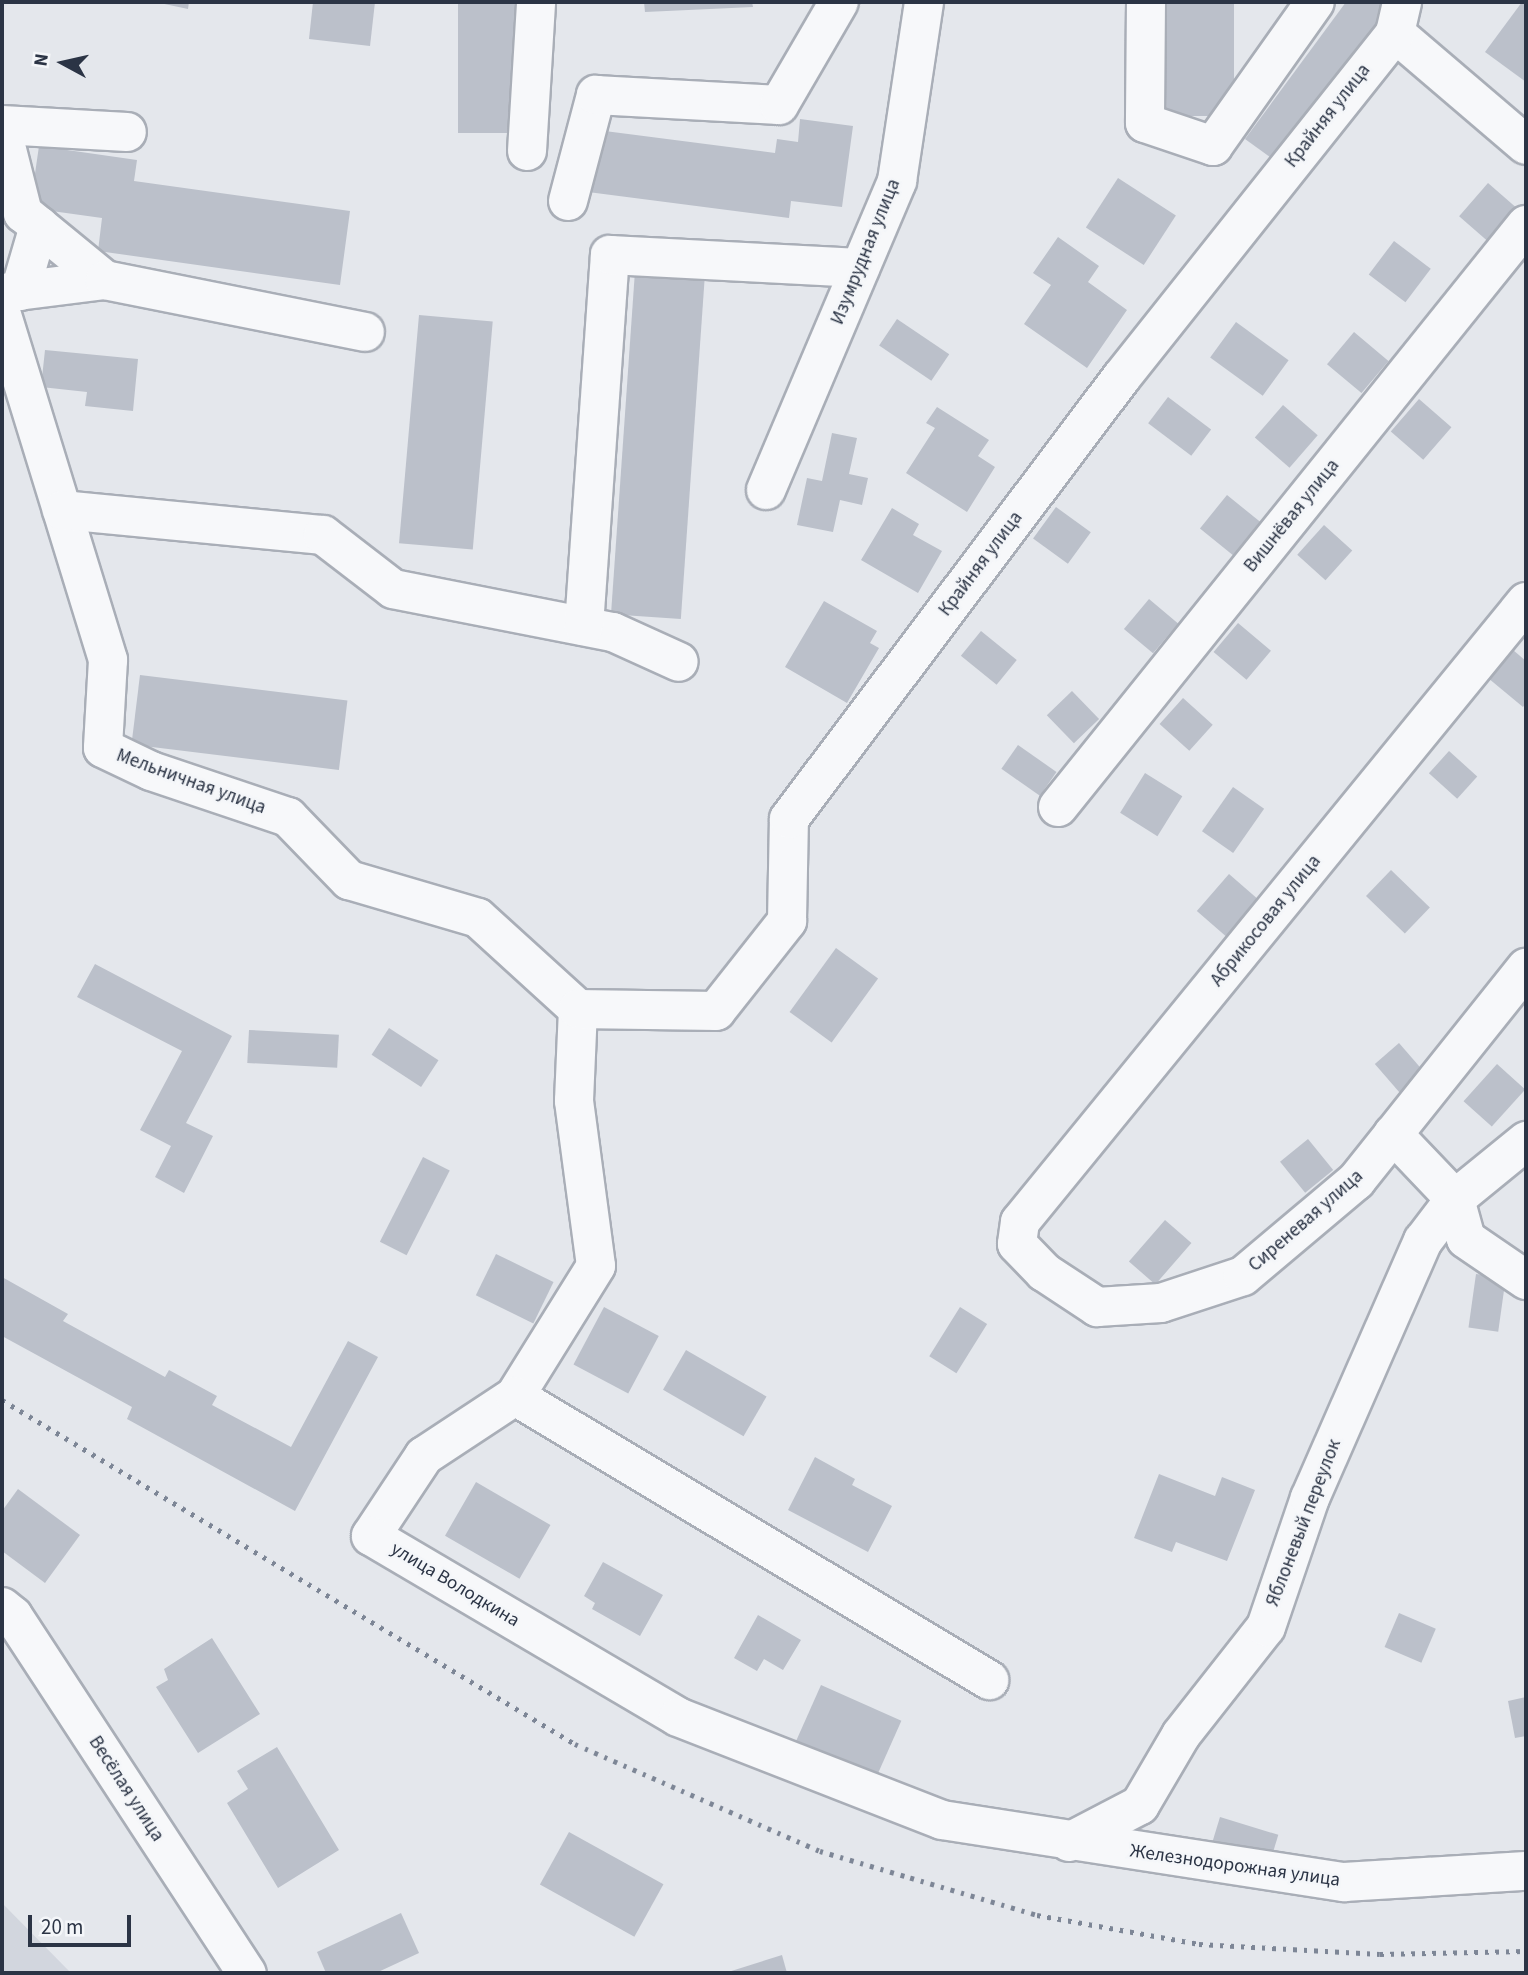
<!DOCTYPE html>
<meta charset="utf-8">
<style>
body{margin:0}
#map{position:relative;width:1528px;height:1975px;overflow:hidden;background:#e4e7ec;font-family:"Source Sans 3",sans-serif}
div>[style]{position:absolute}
.built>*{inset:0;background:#d2d6de}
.building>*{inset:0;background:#bbc0ca;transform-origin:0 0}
.roads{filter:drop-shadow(2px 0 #a9aeb7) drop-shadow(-2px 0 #a9aeb7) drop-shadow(0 2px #a9aeb7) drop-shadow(0 -2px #a9aeb7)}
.minor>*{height:38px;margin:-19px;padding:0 19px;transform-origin:19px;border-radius:19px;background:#f7f8fa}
.rail>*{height:5px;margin-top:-2.5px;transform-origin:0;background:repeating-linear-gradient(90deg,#7d8696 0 3.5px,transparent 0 10.5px)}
span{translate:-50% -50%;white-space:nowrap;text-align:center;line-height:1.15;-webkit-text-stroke:5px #f4f6f9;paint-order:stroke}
.street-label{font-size:19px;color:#2b3445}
.frame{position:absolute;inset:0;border:4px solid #2b3445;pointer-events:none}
.north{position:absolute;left:28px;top:28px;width:70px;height:70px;-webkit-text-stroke:5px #f4f6f9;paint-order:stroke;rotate:278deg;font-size:19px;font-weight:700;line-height:28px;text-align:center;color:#2b3445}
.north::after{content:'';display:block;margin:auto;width:24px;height:32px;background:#2b3445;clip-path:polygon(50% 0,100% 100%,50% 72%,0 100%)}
.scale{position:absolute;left:28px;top:1915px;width:103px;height:32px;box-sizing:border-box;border:4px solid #2b3445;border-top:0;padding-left:9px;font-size:21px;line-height:24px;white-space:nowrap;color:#2b3445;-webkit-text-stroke:5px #f4f6f9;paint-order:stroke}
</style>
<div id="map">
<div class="built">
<div style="clip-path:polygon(2px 1903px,71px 1973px,2px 1973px)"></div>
</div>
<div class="building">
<div style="clip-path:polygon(155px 2px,189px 2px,188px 9px)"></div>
<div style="clip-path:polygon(313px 2px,375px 2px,370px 46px,309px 39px)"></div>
<div style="left:458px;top:2px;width:63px;height:131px"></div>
<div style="clip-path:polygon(644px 2px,752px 2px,753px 7px,645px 12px)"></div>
<div style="left:1164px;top:2px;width:70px;height:114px"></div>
<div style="clip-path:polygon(1346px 2px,1393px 2px,1274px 160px,1245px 139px)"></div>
<div style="clip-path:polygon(1522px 2px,1526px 2px,1526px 82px,1485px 52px)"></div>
<div style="clip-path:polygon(800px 119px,853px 126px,842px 207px,791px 201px,789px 218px,588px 192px,597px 130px,775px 153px,777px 139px,798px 142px)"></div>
<div style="clip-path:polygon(39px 146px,137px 160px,134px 181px,350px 211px,340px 285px,98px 251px,102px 218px,30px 208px)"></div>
<div style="left:1118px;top:178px;width:69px;height:59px;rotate:33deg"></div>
<div style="left:1488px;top:183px;width:38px;height:44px;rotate:41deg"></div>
<div style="clip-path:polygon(1058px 237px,1099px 266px,1088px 282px,1127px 310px,1087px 368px,1024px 324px,1051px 285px,1033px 273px)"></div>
<div style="left:1394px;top:241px;width:46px;height:42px;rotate:37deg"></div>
<div style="left:635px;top:271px;width:70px;height:344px;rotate:4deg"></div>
<div style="left:419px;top:315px;width:74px;height:229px;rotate:5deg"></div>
<div style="left:897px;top:319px;width:63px;height:32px;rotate:34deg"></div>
<div style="left:1236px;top:322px;width:65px;height:44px;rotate:36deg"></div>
<div style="left:1354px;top:332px;width:45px;height:42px;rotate:40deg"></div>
<div style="clip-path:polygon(45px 350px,138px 359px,133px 411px,85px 406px,87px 392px,41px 387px)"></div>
<div style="left:1168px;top:397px;width:54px;height:33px;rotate:37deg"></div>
<div style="left:1419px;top:399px;width:43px;height:43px;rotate:41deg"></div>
<div style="left:1283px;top:405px;width:46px;height:43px;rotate:41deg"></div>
<div style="clip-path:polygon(937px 407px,989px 440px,978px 456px,995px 467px,967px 512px,906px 473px,935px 428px,926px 423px)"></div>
<div style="clip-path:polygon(832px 433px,857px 438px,849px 474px,868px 478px,862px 505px,840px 500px,833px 532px,797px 525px,807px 478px,822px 481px)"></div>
<div style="left:1227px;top:495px;width:45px;height:43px;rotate:39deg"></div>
<div style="left:1056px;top:507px;width:43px;height:39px;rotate:36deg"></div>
<div style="clip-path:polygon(892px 508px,919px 524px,913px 535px,942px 551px,918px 593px,861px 560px)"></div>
<div style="left:1324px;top:525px;width:38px;height:40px;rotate:42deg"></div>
<div style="left:1149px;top:599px;width:38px;height:39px;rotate:40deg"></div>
<div style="clip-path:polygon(824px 601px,877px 631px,870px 643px,879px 648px,847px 703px,785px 667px)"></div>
<div style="left:1238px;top:623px;width:43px;height:38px;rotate:40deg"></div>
<div style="left:981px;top:631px;width:46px;height:32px;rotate:39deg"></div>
<div style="clip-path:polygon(1513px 650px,1526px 661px,1526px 703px,1523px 707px,1488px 678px)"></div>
<div style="left:140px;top:675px;width:209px;height:70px;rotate:7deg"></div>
<div style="left:1072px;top:691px;width:39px;height:35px;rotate:46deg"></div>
<div style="left:1183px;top:698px;width:40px;height:35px;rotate:42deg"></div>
<div style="left:1018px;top:745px;width:47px;height:29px;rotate:35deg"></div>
<div style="left:1449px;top:751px;width:38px;height:30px;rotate:42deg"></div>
<div style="left:1145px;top:773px;width:44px;height:47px;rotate:32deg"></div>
<div style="left:1233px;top:787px;width:38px;height:54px;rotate:35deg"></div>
<div style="left:1391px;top:870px;width:54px;height:36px;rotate:44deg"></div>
<div style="left:1229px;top:874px;width:40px;height:49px;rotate:41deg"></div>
<div style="left:836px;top:948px;width:52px;height:79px;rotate:36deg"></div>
<div style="clip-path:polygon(95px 964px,232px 1036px,186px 1123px,213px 1136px,184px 1193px,155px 1177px,171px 1146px,140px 1130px,182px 1051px,77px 997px)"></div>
<div style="left:389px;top:1028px;width:59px;height:32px;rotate:33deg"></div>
<div style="left:249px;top:1030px;width:90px;height:33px;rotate:3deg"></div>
<div style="left:1399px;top:1043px;width:38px;height:32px;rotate:49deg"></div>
<div style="left:1497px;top:1064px;width:38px;height:50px;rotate:42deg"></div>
<div style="left:1308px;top:1139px;width:40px;height:36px;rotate:51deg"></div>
<div style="left:423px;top:1157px;width:30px;height:95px;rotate:27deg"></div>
<div style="left:1165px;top:1220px;width:35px;height:55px;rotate:41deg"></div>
<div style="left:496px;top:1254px;width:64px;height:46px;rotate:26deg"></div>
<div style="left:1476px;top:1274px;width:30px;height:54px;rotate:8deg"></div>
<div style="clip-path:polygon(2px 1277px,68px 1314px,63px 1321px,165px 1377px,169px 1370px,217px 1396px,212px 1405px,291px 1447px,348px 1341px,378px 1357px,295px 1511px,127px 1419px,132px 1407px,2px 1336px)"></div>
<div style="left:604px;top:1307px;width:62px;height:65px;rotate:28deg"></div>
<div style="left:960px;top:1307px;width:32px;height:58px;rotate:32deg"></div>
<div style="left:686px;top:1350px;width:93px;height:46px;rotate:30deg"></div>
<div style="clip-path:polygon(815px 1457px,855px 1479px,852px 1485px,892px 1506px,868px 1552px,788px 1510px)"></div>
<div style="clip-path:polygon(1159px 1474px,1215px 1496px,1222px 1477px,1255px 1490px,1227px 1561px,1176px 1542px,1172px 1552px,1134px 1538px)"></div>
<div style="left:476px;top:1482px;width:86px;height:62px;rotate:30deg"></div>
<div style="clip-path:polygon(18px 1489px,80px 1535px,45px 1583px,2px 1551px,2px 1511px)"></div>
<div style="clip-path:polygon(603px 1562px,663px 1595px,640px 1636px,592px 1609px,595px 1603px,584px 1596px)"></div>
<div style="left:1399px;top:1613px;width:40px;height:37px;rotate:23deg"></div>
<div style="clip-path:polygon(758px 1615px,801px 1640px,783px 1670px,764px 1659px,757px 1671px,734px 1658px)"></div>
<div style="clip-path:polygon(212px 1638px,260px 1714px,198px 1753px,156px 1687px,168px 1680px,164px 1669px)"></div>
<div style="left:821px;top:1685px;width:88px;height:64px;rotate:24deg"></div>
<div style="clip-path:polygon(1526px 1697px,1526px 1736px,1515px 1738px,1508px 1701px)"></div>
<div style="clip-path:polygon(277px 1747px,339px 1850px,278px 1888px,227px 1803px,248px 1789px,237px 1771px)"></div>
<div style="left:1220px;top:1817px;width:61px;height:25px;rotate:17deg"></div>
<div style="left:569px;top:1832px;width:108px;height:60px;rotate:29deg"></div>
<div style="clip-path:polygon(401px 1913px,419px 1953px,376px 1973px,326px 1973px,317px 1952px)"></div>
<div style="clip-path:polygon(782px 1955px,787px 1973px,725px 1973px)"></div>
</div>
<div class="roads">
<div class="minor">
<div style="left:1146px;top:2px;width:121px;rotate:90.5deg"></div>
<div style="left:1145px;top:123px;width:72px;rotate:18.7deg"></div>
<div style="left:1213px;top:146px;width:176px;rotate:-54.7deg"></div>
<div style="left:1395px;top:33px;width:172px;rotate:40.5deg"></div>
<div style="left:2px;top:125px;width:125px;rotate:3.2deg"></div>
<div style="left:2px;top:130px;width:86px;rotate:75.8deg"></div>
<div style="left:23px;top:213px;width:106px;rotate:39.3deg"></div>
<div style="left:527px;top:151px;width:149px;rotate:-86.5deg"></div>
<div style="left:568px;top:201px;width:110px;rotate:-75.2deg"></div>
<div style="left:596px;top:95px;width:183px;rotate:3.1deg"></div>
<div style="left:779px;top:105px;width:119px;rotate:-59.8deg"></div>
<div style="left:20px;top:291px;width:68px;rotate:-73.7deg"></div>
<div style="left:2px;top:293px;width:104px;rotate:-7.2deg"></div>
<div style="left:105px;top:280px;width:265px;rotate:11.3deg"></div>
<div style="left:2px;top:315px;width:361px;rotate:72.9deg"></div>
<div style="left:108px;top:660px;width:88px;rotate:93.3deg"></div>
<div style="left:103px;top:748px;width:53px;rotate:25.6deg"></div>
<div style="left:151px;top:771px;width:145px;rotate:18.6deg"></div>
<div style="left:288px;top:817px;width:88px;rotate:45.9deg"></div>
<div style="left:349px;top:880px;width:134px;rotate:16.4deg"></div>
<div style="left:478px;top:918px;width:135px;rotate:42.3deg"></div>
<div style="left:766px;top:490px;width:336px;rotate:-67deg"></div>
<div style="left:897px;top:181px;width:181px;rotate:-81.4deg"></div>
<div style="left:62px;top:510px;width:262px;rotate:5.5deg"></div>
<div style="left:323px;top:535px;width:88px;rotate:37.6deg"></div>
<div style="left:393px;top:589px;width:224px;rotate:11.1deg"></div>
<div style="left:613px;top:632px;width:72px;rotate:24.4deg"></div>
<div style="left:1526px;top:602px;width:800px;rotate:129.22deg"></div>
<div style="left:1020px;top:1222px;width:22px;rotate:98deg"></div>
<div style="left:1017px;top:1244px;width:39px;rotate:46deg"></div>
<div style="left:1044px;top:1272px;width:64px;rotate:33.4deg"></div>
<div style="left:1097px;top:1307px;width:64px;rotate:-3.6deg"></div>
<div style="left:1161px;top:1303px;width:86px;rotate:-18.2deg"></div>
<div style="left:1243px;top:1276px;width:148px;rotate:-40.1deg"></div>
<div style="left:1356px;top:1181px;width:273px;rotate:-51.4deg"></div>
<div style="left:584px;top:626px;width:372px;rotate:-86deg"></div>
<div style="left:610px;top:255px;width:250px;rotate:3deg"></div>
<div style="left:1058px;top:807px;width:747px;rotate:-51.2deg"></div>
<div style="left:578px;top:1009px;width:92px;rotate:92.5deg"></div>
<div style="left:574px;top:1101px;width:166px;rotate:82.4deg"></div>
<div style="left:596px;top:1266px;width:153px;rotate:121.9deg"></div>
<div style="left:515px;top:1396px;width:109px;rotate:146.6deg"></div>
<div style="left:424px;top:1456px;width:96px;rotate:123.5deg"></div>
<div style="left:371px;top:1536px;width:356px;rotate:30.5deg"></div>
<div style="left:678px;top:1717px;width:283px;rotate:21.3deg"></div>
<div style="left:942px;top:1820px;width:407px;rotate:8.8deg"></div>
<div style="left:1344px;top:1882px;width:182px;rotate:-3.5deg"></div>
<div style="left:578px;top:1009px;width:138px;rotate:0.8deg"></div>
<div style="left:716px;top:1011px;width:115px;rotate:-51.7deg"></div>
<div style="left:787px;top:921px;width:102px;rotate:-88.9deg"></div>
<div style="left:789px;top:819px;width:552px;rotate:-53.03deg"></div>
<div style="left:1121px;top:378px;width:441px;rotate:-51.5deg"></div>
<div style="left:1395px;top:33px;width:32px;rotate:-77deg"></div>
<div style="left:1393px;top:1134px;width:90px;rotate:46.4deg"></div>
<div style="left:1455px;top:1199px;width:41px;rotate:74.6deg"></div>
<div style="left:1466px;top:1239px;width:73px;rotate:34.3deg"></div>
<div style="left:515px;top:1396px;width:553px;rotate:30.93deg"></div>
<div style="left:2px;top:1607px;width:14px;rotate:39deg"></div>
<div style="left:13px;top:1616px;width:427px;rotate:56.8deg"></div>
<div style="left:1069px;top:1842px;width:80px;rotate:-27.5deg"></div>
<div style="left:1140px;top:1805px;width:81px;rotate:-59.6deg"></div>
<div style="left:1181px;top:1735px;width:137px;rotate:-51.8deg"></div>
<div style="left:1266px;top:1627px;width:136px;rotate:-71.2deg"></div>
<div style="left:1310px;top:1498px;width:281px;rotate:-66.3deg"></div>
<div style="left:1423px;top:1241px;width:53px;rotate:-52.7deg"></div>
<div style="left:1455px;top:1199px;width:92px;rotate:-39.2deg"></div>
</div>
</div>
<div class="rail">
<div style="left:2px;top:1400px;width:668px;rotate:30.98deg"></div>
<div style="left:575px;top:1744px;width:267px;rotate:23.6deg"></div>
<div style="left:820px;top:1851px;width:226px;rotate:16.4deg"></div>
<div style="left:1037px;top:1915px;width:165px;rotate:10.1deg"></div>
<div style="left:1199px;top:1944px;width:181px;rotate:3.2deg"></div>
<div style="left:1380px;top:1954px;width:146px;rotate:-1.2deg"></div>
</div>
<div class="street-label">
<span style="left:1328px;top:116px;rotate:-52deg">Крайняя улица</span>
<span style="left:866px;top:252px;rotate:-68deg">Изумрудная улица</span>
<span style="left:1292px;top:516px;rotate:-51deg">Вишнёвая улица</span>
<span style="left:981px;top:564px;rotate:-53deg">Крайняя улица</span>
<span style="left:191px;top:782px;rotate:20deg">Мельничная улица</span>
<span style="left:1266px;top:921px;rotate:-51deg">Абрикосовая улица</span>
<span style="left:1306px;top:1221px;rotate:-41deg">Сиреневая улица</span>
<span style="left:1304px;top:1523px;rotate:-69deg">Яблоневый переулок</span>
<span style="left:455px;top:1585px;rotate:31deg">улица Володкина</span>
<span style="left:126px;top:1789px;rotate:57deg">Весёлая улица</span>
<span style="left:1235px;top:1866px;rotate:8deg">Железнодорожная улица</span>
</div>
<div class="frame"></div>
<div class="north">N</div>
<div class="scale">20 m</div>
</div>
